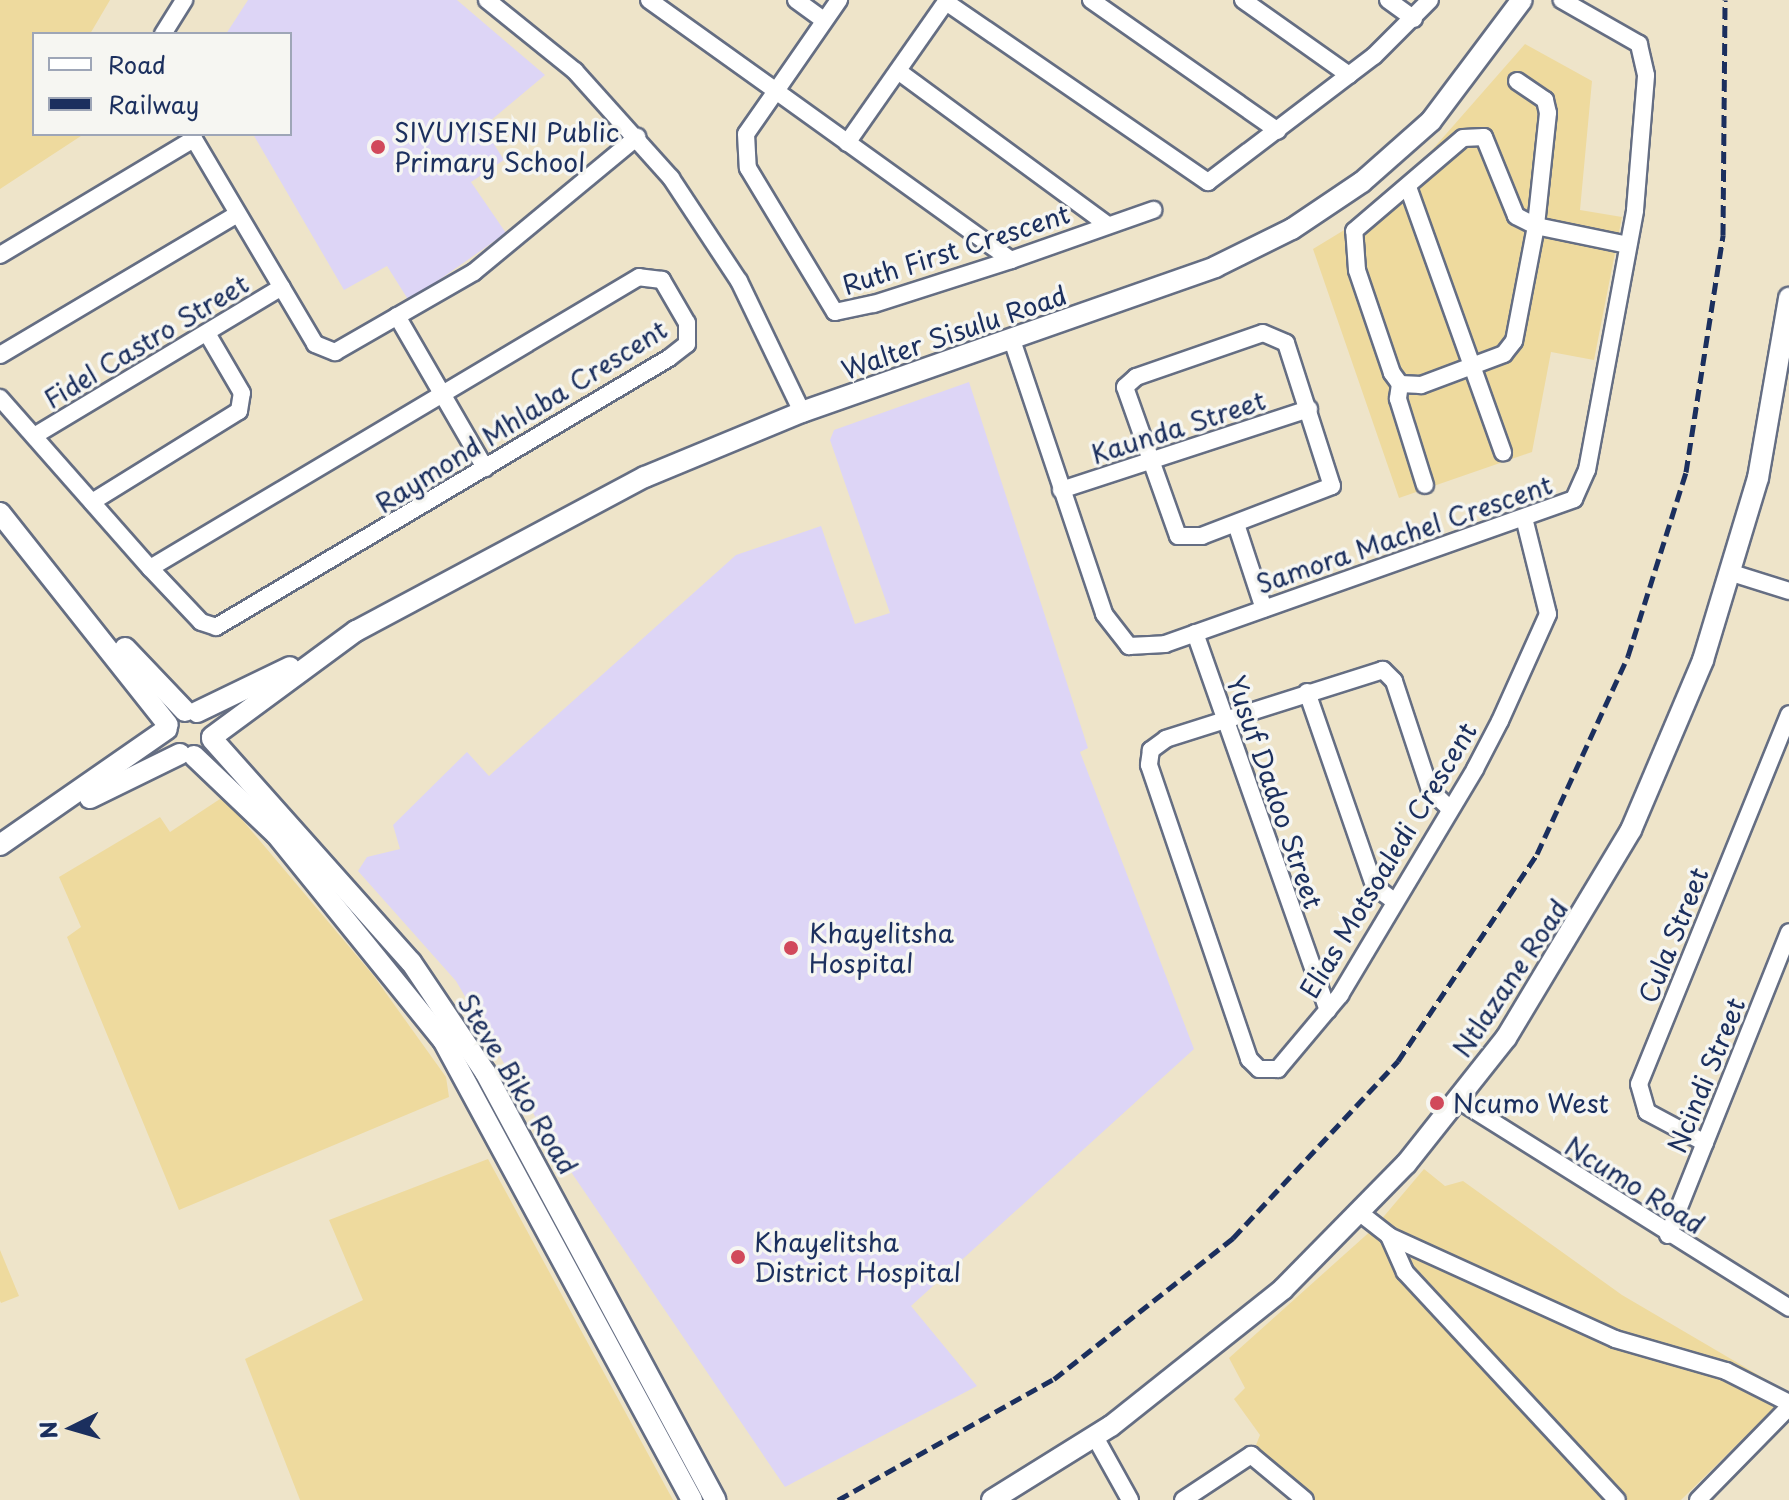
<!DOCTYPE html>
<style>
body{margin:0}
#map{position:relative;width:1789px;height:1500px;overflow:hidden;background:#eee4c9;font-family:"Playpen Sans",sans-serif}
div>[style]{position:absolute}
.built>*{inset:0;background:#ddd5f6}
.sand>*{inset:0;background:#eeda9e}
.roads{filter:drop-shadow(2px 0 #656e83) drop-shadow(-2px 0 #656e83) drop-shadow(0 2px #656e83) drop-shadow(0 -2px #656e83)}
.minor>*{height:16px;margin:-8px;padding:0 8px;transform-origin:8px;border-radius:8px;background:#fff}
.tertiary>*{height:20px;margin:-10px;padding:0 10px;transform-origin:10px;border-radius:10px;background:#fff}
.rail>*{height:5px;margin-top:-2.5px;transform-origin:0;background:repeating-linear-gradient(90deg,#1b2f5e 0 12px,transparent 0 18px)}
.dots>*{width:22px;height:22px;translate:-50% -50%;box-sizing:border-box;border:4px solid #f6f6f2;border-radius:50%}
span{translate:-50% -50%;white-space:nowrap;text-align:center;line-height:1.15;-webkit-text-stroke:7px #f6f6f2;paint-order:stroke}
.poi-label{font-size:26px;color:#1b2f5e}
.left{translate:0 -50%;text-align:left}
.street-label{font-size:26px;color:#1b2f5e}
.legend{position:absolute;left:32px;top:32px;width:260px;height:104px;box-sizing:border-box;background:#f6f6f2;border:2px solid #9ea6b7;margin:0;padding:10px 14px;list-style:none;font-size:24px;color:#1b2f5e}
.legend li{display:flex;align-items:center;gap:16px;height:40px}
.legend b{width:40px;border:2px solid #9ea6b7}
.north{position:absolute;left:32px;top:1388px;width:80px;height:80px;-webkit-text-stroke:6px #f6f6f2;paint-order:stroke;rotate:265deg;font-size:22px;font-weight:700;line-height:32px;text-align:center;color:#1b2f5e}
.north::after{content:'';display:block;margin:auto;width:28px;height:36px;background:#1b2f5e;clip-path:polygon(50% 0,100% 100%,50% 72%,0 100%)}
</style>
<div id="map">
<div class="built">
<div style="clip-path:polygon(248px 0,457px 0,545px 75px,483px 127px,504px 160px,471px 182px,506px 233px,409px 301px,387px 266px,344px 290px,253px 134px,290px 134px,290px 34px,226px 34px)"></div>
<div style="clip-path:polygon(969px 382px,1088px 748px,1080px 752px,1194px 1049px,911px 1306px,977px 1386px,785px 1487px,546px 1135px,456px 981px,358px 871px,367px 857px,400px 849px,393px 825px,467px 752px,489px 776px,736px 555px,821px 526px,855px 624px,890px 613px,830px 440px,834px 430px)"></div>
</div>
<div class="sand">
<div style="clip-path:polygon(0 0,110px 0,90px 34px,34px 34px,34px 134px,84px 134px,0 189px)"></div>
<div style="clip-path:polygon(1525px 44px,1592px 81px,1580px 210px,1622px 217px,1594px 360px,1551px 352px,1532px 452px,1399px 498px,1313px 249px,1382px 207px)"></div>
<div style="clip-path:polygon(223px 797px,373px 975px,446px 1077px,449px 1097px,179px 1210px,67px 937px,81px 927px,59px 877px,160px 817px,170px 832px)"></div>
<div style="clip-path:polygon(488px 1159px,673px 1500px,300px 1500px,245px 1359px,363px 1300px,329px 1220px)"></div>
<div style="clip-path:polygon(1424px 1169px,1445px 1186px,1463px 1181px,1622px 1295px,1789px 1393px,1681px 1500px,1314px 1500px,1254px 1450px,1260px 1435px,1234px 1399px,1245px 1388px,1229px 1358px,1374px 1228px)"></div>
<div style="clip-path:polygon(0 1250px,19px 1296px,1px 1303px,0 1301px)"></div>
</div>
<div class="roads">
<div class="minor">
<div style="left:487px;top:0;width:113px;rotate:38.9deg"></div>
<div style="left:575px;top:71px;width:144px;rotate:48.1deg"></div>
<div style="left:671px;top:178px;width:123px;rotate:56.6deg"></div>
<div style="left:739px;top:281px;width:145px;rotate:64.3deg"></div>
<div style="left:649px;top:0;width:156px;rotate:35.6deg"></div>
<div style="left:776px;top:91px;width:111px;rotate:-55.3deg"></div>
<div style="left:796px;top:0;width:34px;rotate:36deg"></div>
<div style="left:1091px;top:0;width:228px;rotate:35deg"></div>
<div style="left:1243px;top:0;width:130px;rotate:35.3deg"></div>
<div style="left:1388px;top:0;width:32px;rotate:36deg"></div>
<div style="left:946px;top:2px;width:318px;rotate:34.5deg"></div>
<div style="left:1208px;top:182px;width:208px;rotate:-37.2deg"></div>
<div style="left:1374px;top:56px;width:79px;rotate:-45deg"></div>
<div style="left:163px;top:34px;width:40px;rotate:-58deg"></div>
<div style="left:898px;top:71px;width:260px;rotate:36.3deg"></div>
<div style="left:1517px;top:81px;width:34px;rotate:34deg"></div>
<div style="left:1545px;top:100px;width:13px;rotate:77deg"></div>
<div style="left:1548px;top:113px;width:114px;rotate:96.1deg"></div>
<div style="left:1536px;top:226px;width:117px;rotate:100.8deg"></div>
<div style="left:1514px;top:341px;width:16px;rotate:128deg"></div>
<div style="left:1504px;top:354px;width:89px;rotate:159.5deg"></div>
<div style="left:1421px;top:385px;width:21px;rotate:-177deg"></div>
<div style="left:1400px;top:384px;width:14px;rotate:-126deg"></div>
<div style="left:1392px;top:373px;width:109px;rotate:-108.8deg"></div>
<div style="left:1357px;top:270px;width:39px;rotate:-94deg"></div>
<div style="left:1354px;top:231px;width:143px;rotate:-40.5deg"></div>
<div style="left:1463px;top:138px;width:21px;rotate:-3deg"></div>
<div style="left:1484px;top:137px;width:85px;rotate:67.9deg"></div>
<div style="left:1516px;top:216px;width:22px;rotate:27deg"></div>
<div style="left:1536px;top:226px;width:94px;rotate:11.7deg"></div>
<div style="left:191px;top:134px;width:244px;rotate:59.4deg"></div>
<div style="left:315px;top:344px;width:22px;rotate:22deg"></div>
<div style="left:335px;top:352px;width:160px;rotate:-29.9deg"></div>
<div style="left:474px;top:272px;width:212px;rotate:-39.6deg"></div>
<div style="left:847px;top:143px;width:174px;rotate:-55deg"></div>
<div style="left:1408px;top:187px;width:282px;rotate:70.3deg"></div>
<div style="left:0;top:255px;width:226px;rotate:-30.9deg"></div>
<div style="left:1011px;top:260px;width:289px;rotate:-144.3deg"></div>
<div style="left:776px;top:91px;width:52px;rotate:124.9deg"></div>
<div style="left:746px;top:134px;width:34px;rotate:87deg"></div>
<div style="left:748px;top:168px;width:168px;rotate:58.9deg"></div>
<div style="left:835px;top:312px;width:40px;rotate:-12deg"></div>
<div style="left:874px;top:304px;width:144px;rotate:-17.8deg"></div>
<div style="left:1011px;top:260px;width:151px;rotate:-19.4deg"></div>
<div style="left:397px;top:316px;width:176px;rotate:59.9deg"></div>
<div style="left:1263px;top:333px;width:25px;rotate:23deg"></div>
<div style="left:1286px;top:343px;width:150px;rotate:72.2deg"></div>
<div style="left:1332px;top:486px;width:139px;rotate:159deg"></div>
<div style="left:1202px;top:536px;width:24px;rotate:180deg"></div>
<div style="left:1178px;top:536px;width:158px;rotate:-109.6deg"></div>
<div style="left:1125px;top:387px;width:15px;rotate:-42deg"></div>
<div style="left:1136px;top:377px;width:134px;rotate:-19.1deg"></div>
<div style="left:1012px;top:340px;width:289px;rotate:71.4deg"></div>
<div style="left:1104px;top:614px;width:41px;rotate:52deg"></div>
<div style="left:1129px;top:646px;width:36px;rotate:-3deg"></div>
<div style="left:1165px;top:644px;width:434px;rotate:-19.5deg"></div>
<div style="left:1574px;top:499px;width:32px;rotate:-66deg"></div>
<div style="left:1587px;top:470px;width:264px;rotate:-79.5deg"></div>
<div style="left:1635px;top:210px;width:135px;rotate:-85.3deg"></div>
<div style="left:1646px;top:75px;width:32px;rotate:-103deg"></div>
<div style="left:1639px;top:44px;width:89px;rotate:-150.3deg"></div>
<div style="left:0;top:355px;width:276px;rotate:-30.7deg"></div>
<div style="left:1400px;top:384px;width:15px;rotate:98deg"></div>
<div style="left:1398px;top:399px;width:90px;rotate:72.6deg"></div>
<div style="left:0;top:398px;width:227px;rotate:48.6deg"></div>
<div style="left:150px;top:568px;width:74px;rotate:46.6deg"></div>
<div style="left:201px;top:622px;width:16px;rotate:18deg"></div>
<div style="left:216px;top:627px;width:527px;rotate:-30.7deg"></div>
<div style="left:669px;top:358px;width:23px;rotate:-38deg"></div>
<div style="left:687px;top:344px;width:21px;rotate:-90deg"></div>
<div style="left:687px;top:323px;width:50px;rotate:-120.2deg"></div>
<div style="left:662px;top:280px;width:23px;rotate:-173deg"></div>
<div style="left:639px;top:277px;width:569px;rotate:149.24deg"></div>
<div style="left:34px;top:436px;width:289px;rotate:-31deg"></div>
<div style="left:1061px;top:490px;width:261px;rotate:-18.1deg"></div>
<div style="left:92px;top:502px;width:173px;rotate:-31.8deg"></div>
<div style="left:239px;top:411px;width:18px;rotate:-81deg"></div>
<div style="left:242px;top:393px;width:69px;rotate:-120.3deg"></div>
<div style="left:1236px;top:524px;width:89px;rotate:71.8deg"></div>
<div style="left:1732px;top:573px;width:60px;rotate:17.5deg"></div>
<div style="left:1195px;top:633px;width:400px;rotate:70.6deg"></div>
<div style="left:1307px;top:692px;width:205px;rotate:70.9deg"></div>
<div style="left:1374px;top:886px;width:26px;rotate:37deg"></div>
<div style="left:1450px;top:809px;width:28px;rotate:-136deg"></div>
<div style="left:1430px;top:790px;width:115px;rotate:-108.3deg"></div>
<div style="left:1394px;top:681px;width:16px;rotate:-135deg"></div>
<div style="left:1383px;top:670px;width:228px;rotate:162.4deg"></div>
<div style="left:1166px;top:739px;width:19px;rotate:144deg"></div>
<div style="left:1151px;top:750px;width:15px;rotate:98deg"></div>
<div style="left:1149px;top:765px;width:311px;rotate:71.2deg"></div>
<div style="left:1249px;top:1059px;width:14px;rotate:45deg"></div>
<div style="left:1259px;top:1069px;width:19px"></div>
<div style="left:1278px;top:1069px;width:97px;rotate:-50deg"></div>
<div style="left:1340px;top:995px;width:263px;rotate:-59.1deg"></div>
<div style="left:1475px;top:769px;width:54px;rotate:-62.5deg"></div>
<div style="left:1500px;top:721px;width:117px;rotate:-65.8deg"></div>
<div style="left:1548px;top:614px;width:95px;rotate:-104deg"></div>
<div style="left:1458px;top:1100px;width:391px;rotate:32.1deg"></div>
<div style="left:1705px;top:1143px;width:66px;rotate:-151.9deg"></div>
<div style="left:1647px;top:1112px;width:29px;rotate:-106deg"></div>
<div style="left:1639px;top:1084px;width:399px;rotate:-67.9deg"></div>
<div style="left:1360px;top:1213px;width:37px;rotate:38deg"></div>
<div style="left:1389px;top:1236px;width:248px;rotate:24.5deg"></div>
<div style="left:1615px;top:1339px;width:116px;rotate:16.1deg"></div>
<div style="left:1726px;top:1371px;width:71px;rotate:26.9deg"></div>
<div style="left:1668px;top:1235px;width:326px;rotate:-68.2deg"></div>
<div style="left:1389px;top:1236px;width:39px;rotate:66deg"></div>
<div style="left:1405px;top:1272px;width:311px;rotate:47.1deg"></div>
<div style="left:1095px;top:1437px;width:72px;rotate:60.9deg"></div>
<div style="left:1183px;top:1500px;width:82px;rotate:-33.5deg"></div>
<div style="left:1251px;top:1455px;width:70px;rotate:39.8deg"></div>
<div style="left:1698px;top:1500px;width:130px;rotate:-45.6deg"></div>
</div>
<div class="tertiary">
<div style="left:0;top:513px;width:270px;rotate:51.6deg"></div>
<div style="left:125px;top:648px;width:87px;rotate:46.4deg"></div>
<div style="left:197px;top:712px;width:103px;rotate:-25.8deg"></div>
<div style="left:212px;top:737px;width:179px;rotate:-36.4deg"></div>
<div style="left:356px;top:631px;width:327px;rotate:-28.1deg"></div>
<div style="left:645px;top:477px;width:170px;rotate:-22.5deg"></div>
<div style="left:802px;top:412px;width:438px;rotate:-19.3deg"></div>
<div style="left:1215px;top:267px;width:86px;rotate:-26.3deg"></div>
<div style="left:1292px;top:229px;width:84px;rotate:-33.9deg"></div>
<div style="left:1362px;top:182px;width:92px;rotate:-41.5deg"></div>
<div style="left:1431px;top:121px;width:151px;rotate:-53.1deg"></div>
<div style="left:212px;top:739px;width:299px;rotate:48.3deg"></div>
<div style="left:411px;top:962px;width:133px;rotate:56.1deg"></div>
<div style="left:485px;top:1072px;width:486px;rotate:61.7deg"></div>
<div style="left:194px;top:756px;width:113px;rotate:43.6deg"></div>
<div style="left:276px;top:834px;width:265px;rotate:51deg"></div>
<div style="left:443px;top:1040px;width:523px;rotate:61.57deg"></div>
<div style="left:90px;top:798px;width:100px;rotate:-26.1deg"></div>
<div style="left:0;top:845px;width:203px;rotate:-34.8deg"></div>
<div style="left:992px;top:1500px;width:140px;rotate:-31.9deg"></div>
<div style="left:1111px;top:1426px;width:220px;rotate:-38.5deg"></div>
<div style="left:1283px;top:1289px;width:175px;rotate:-45.5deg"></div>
<div style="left:1406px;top:1164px;width:161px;rotate:-51.6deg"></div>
<div style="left:1506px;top:1038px;width:243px;rotate:-59deg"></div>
<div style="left:1631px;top:830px;width:185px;rotate:-67deg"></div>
<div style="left:1703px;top:660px;width:190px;rotate:-73.2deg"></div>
<div style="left:1758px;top:478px;width:183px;rotate:-80.2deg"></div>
</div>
</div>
<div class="rail">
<div style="left:838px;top:1500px;width:248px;rotate:-29.3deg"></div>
<div style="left:1054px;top:1379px;width:228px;rotate:-38.2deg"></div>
<div style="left:1233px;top:1238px;width:242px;rotate:-47deg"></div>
<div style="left:1398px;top:1061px;width:249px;rotate:-56.1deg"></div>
<div style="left:1537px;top:854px;width:218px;rotate:-65.3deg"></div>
<div style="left:1628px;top:656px;width:193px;rotate:-72.5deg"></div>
<div style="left:1686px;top:472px;width:240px;rotate:-81.1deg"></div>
<div style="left:1723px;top:235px;width:235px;rotate:-89.5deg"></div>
</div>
<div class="dots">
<div style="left:378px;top:147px;background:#d1495b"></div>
<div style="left:791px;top:948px;background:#d1495b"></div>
<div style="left:1437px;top:1103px;background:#d1495b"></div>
<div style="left:738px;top:1257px;background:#d1495b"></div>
</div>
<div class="poi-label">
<span class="left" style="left:394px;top:147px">SIVUYISENI Public<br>Primary School</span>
<span class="left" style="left:809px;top:948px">Khayelitsha<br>Hospital</span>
<span class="left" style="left:1453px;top:1103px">Ncumo West</span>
<span class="left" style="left:754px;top:1257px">Khayelitsha<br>District Hospital</span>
</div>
<div class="street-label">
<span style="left:956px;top:249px;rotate:-18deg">Ruth First Crescent</span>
<span style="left:954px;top:332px;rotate:-19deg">Walter Sisulu Road</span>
<span style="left:146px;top:341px;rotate:-31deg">Fidel Castro Street</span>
<span style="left:521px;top:416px;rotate:-32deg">Raymond Mhlaba Crescent</span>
<span style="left:1178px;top:427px;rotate:-18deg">Kaunda Street</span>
<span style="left:1404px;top:534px;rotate:-19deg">Samora Machel Crescent</span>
<span style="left:1275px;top:792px;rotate:71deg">Yusuf Dadoo Street</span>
<span style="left:1388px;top:860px;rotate:-59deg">Elias Motsoaledi Crescent</span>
<span style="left:1673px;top:935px;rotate:-68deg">Cula Street</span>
<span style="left:1510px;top:978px;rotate:-56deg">Ntlazane Road</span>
<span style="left:1706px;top:1075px;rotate:-68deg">Ncindi Street</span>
<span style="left:518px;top:1084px;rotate:59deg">Steve Biko Road</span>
<span style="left:1635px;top:1185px;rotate:32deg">Ncumo Road</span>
</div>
<ul class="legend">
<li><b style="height:10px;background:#fff"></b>Road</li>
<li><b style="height:10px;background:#1b2f5e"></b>Railway</li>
</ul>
<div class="north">N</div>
</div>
